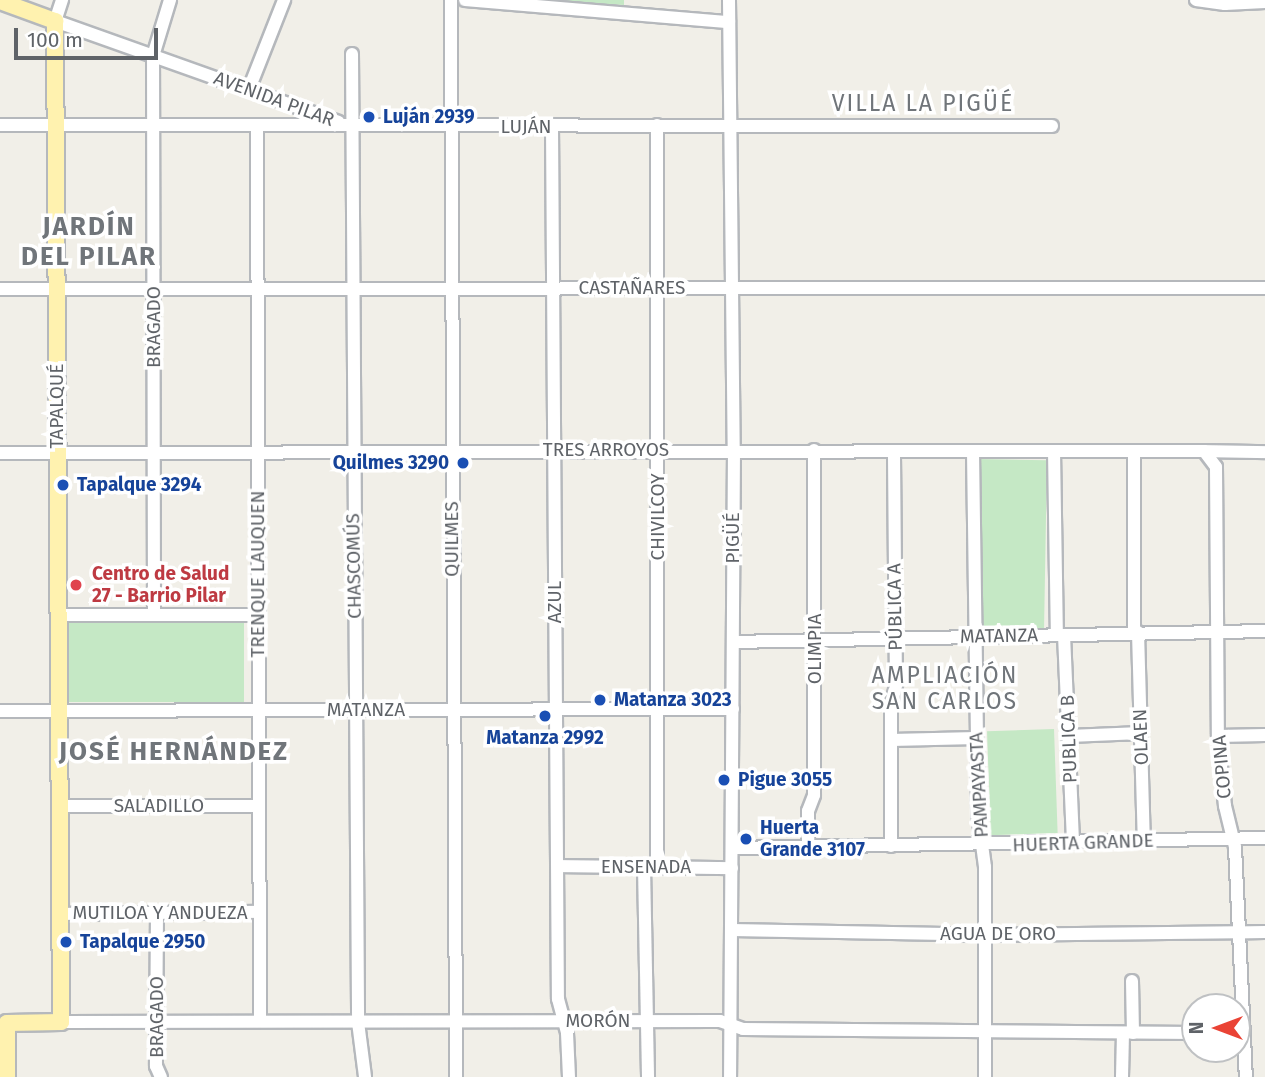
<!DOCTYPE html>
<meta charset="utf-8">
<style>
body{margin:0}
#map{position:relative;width:1265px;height:1077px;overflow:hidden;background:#f1efe8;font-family:"Fira Sans",sans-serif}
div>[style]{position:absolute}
.green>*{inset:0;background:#c5e8c5;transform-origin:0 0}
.roads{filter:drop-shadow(2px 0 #b5b8bc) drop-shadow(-2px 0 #b5b8bc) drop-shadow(0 2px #b5b8bc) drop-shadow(0 -2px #b5b8bc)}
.minor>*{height:12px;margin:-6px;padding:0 6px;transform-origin:6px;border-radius:6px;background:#fff}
.major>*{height:16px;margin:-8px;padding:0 8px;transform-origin:8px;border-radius:8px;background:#fff2af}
.dots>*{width:19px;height:19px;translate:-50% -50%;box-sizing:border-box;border:4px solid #fff;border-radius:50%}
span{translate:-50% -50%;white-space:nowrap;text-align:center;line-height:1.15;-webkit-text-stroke:7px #fff;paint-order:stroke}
.street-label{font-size:19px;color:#5f6368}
.transit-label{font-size:19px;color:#164399;font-weight:700}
.left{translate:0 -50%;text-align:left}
.right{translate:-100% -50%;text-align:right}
.health-label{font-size:19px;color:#be3a42;font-weight:700}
.quarter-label{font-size:23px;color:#70757a;letter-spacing:2px}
.district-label{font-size:26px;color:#70757a;font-weight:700;letter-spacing:2px}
.north{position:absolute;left:1181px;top:993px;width:70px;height:70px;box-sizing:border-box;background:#fff;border:2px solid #bfc1c3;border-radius:50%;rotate:270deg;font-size:19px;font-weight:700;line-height:28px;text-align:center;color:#5f6368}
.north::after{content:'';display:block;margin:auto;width:24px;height:32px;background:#ea4335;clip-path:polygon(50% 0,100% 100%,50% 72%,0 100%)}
.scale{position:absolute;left:14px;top:28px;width:144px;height:32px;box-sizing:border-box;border:4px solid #5f6368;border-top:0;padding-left:9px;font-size:21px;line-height:24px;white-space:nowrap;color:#5f6368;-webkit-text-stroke:5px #fff;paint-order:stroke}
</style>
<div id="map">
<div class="green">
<div style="clip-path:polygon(528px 0,624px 0,624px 5px)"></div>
<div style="left:978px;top:459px;width:69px;height:168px;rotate:1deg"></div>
<div style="left:57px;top:620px;width:187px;height:82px"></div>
<div style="left:1054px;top:729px;width:104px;height:67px;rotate:88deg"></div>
</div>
<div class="roads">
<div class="minor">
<div style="left:62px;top:0;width:22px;rotate:108deg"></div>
<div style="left:55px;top:21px;width:301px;rotate:19.6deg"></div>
<div style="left:451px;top:0;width:1077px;rotate:89.73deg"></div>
<div style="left:465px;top:0;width:265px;rotate:4.8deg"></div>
<div style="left:729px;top:0;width:449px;rotate:89.4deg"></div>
<div style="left:734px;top:449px;width:628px;rotate:90.36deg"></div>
<div style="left:1196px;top:0;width:29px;rotate:8deg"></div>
<div style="left:1225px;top:0;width:4px;rotate:90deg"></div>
<div style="left:1225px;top:4px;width:40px;rotate:-2.9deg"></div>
<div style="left:352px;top:54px;width:968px;rotate:89.64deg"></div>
<div style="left:358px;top:1022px;width:55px;rotate:82.7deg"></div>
<div style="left:249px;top:89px;width:96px;rotate:-68.5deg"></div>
<div style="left:0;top:125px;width:1052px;rotate:0.05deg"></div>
<div style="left:657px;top:125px;width:742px;rotate:90deg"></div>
<div style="left:257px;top:126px;width:895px;rotate:89.81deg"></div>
<div style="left:552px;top:127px;width:872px;rotate:89.61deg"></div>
<div style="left:558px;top:999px;width:35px;rotate:75deg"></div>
<div style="left:567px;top:1033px;width:44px;rotate:87.4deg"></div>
<div style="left:0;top:289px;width:1265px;rotate:-0.05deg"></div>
<div style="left:1054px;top:451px;width:184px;rotate:89.1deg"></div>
<div style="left:1134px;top:451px;width:182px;rotate:90deg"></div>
<div style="left:1205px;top:451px;width:60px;rotate:1deg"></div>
<div style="left:973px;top:452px;width:363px;rotate:89.2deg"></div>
<div style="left:978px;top:815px;width:52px;rotate:82.3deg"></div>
<div style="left:985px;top:867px;width:210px;rotate:90deg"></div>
<div style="left:0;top:453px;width:1204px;rotate:-0.1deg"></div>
<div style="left:1204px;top:451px;width:20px;rotate:53deg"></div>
<div style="left:1216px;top:467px;width:269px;rotate:89.6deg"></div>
<div style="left:1218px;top:736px;width:70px;rotate:84.3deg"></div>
<div style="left:1225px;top:806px;width:42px;rotate:76.3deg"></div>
<div style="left:1235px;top:847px;width:230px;rotate:87.3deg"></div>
<div style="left:58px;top:615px;width:201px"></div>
<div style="left:154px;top:615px;width:559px;rotate:-90.1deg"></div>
<div style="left:153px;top:56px;width:59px;rotate:-73.1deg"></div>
<div style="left:1138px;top:632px;width:209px;rotate:88.4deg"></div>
<div style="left:1064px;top:635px;width:208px;rotate:87.5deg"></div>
<div style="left:733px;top:642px;width:532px;rotate:-1.18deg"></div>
<div style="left:0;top:711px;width:733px;rotate:-0.16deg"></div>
<div style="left:1069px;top:736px;width:72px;rotate:-2.4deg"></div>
<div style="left:1218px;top:736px;width:47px;rotate:-1.2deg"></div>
<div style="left:891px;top:740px;width:86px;rotate:-1.3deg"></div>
<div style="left:59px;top:806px;width:200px"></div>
<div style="left:891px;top:846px;width:139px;rotate:-90deg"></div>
<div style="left:891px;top:707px;width:23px;rotate:-77deg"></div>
<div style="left:896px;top:685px;width:234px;rotate:-90.5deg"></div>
<div style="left:808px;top:847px;width:36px;rotate:-90deg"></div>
<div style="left:808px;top:811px;width:17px;rotate:-69deg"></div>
<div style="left:814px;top:795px;width:345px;rotate:-90deg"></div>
<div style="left:732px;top:848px;width:533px;rotate:-1.07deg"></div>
<div style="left:559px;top:866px;width:173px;rotate:0.7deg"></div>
<div style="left:644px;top:867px;width:210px;rotate:88.9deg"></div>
<div style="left:157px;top:913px;width:153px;rotate:90.4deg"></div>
<div style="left:156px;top:1066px;width:12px;rotate:66deg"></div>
<div style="left:60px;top:914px;width:200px;rotate:-0.6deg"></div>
<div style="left:732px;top:930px;width:253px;rotate:1.1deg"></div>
<div style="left:985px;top:935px;width:280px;rotate:-0.6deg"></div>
<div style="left:1132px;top:981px;width:52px;rotate:88.9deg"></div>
<div style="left:61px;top:1022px;width:659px;rotate:-0.09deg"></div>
<div style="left:720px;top:1021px;width:24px;rotate:19deg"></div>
<div style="left:743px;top:1029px;width:452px;rotate:0.5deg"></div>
<div style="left:1122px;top:1077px;width:44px;rotate:-88.7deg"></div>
</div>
<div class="major">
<div style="left:0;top:1px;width:59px;rotate:20deg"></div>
<div style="left:55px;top:21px;width:1001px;rotate:89.66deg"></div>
<div style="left:61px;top:1022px;width:54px;rotate:178.9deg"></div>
<div style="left:7px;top:1023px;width:54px;rotate:90deg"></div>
</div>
</div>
<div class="dots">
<div style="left:369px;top:117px;background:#1a4fb4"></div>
<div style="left:463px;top:463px;background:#1a4fb4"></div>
<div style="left:63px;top:485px;background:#1a4fb4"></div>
<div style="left:76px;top:585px;background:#e0444e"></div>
<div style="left:600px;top:700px;background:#1a4fb4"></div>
<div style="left:545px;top:716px;background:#1a4fb4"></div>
<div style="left:724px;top:780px;background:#1a4fb4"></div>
<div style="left:746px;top:839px;background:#1a4fb4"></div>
<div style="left:66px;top:942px;background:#1a4fb4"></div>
</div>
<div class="street-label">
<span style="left:274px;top:99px;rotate:20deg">AVENIDA PILAR</span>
<span style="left:526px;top:127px">LUJÁN</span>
<span style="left:632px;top:288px">CASTAÑARES</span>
<span style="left:154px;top:327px;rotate:-90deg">BRAGADO</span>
<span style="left:57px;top:406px;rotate:-90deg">TAPALQUÉ</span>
<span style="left:606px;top:450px">TRES ARROYOS</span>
<span style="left:658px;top:517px;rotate:-90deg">CHIVILCOY</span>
<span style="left:733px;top:538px;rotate:-90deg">PIGÜÉ</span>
<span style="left:452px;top:539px;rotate:-90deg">QUILMES</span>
<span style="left:354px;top:566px;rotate:-91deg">CHASCOMÚS</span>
<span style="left:258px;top:574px;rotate:-90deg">TRENQUE LAUQUEN</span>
<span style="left:555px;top:602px;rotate:-90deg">AZUL</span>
<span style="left:895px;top:607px;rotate:-91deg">PÚBLICA A</span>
<span style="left:999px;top:636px;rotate:-1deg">MATANZA</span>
<span style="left:815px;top:649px;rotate:-90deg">OLIMPIA</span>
<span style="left:366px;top:710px">MATANZA</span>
<span style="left:1141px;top:737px;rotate:-92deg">OLAEN</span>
<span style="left:1069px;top:739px;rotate:-92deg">PUBLICA B</span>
<span style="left:1222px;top:767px;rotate:-95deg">COPINA</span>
<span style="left:979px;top:785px;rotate:-93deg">PAMPAYASTA</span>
<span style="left:159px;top:806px">SALADILLO</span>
<span style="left:1083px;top:843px;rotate:-2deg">HUERTA GRANDE</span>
<span style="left:646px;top:867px">ENSENADA</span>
<span style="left:160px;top:913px">MUTILOA Y ANDUEZA</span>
<span style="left:998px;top:934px">AGUA DE ORO</span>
<span style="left:157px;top:1017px;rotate:-90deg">BRAGADO</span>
<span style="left:598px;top:1021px">MORÓN</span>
</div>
<div class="transit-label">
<span class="left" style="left:383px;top:117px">Luján 2939</span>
<span class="right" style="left:449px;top:463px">Quilmes 3290</span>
<span class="left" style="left:77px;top:485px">Tapalque 3294</span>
<span class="left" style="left:614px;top:700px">Matanza 3023</span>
<span style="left:545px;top:738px">Matanza 2992</span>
<span class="left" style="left:738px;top:780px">Pigue 3055</span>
<span class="left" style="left:760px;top:839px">Huerta<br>Grande 3107</span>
<span class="left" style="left:80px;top:942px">Tapalque 2950</span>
</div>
<div class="health-label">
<span class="left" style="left:92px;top:585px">Centro de Salud<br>27 - Barrio Pilar</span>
</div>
<div class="quarter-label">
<span style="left:923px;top:103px">VILLA LA PIGÜÉ</span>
<span style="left:945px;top:688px">AMPLIACIÓN<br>SAN CARLOS</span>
</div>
<div class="district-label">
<span style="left:89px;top:242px">JARDÍN<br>DEL PILAR</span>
<span style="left:174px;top:752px">JOSÉ HERNÁNDEZ</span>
</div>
<div class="north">N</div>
<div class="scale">100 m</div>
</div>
